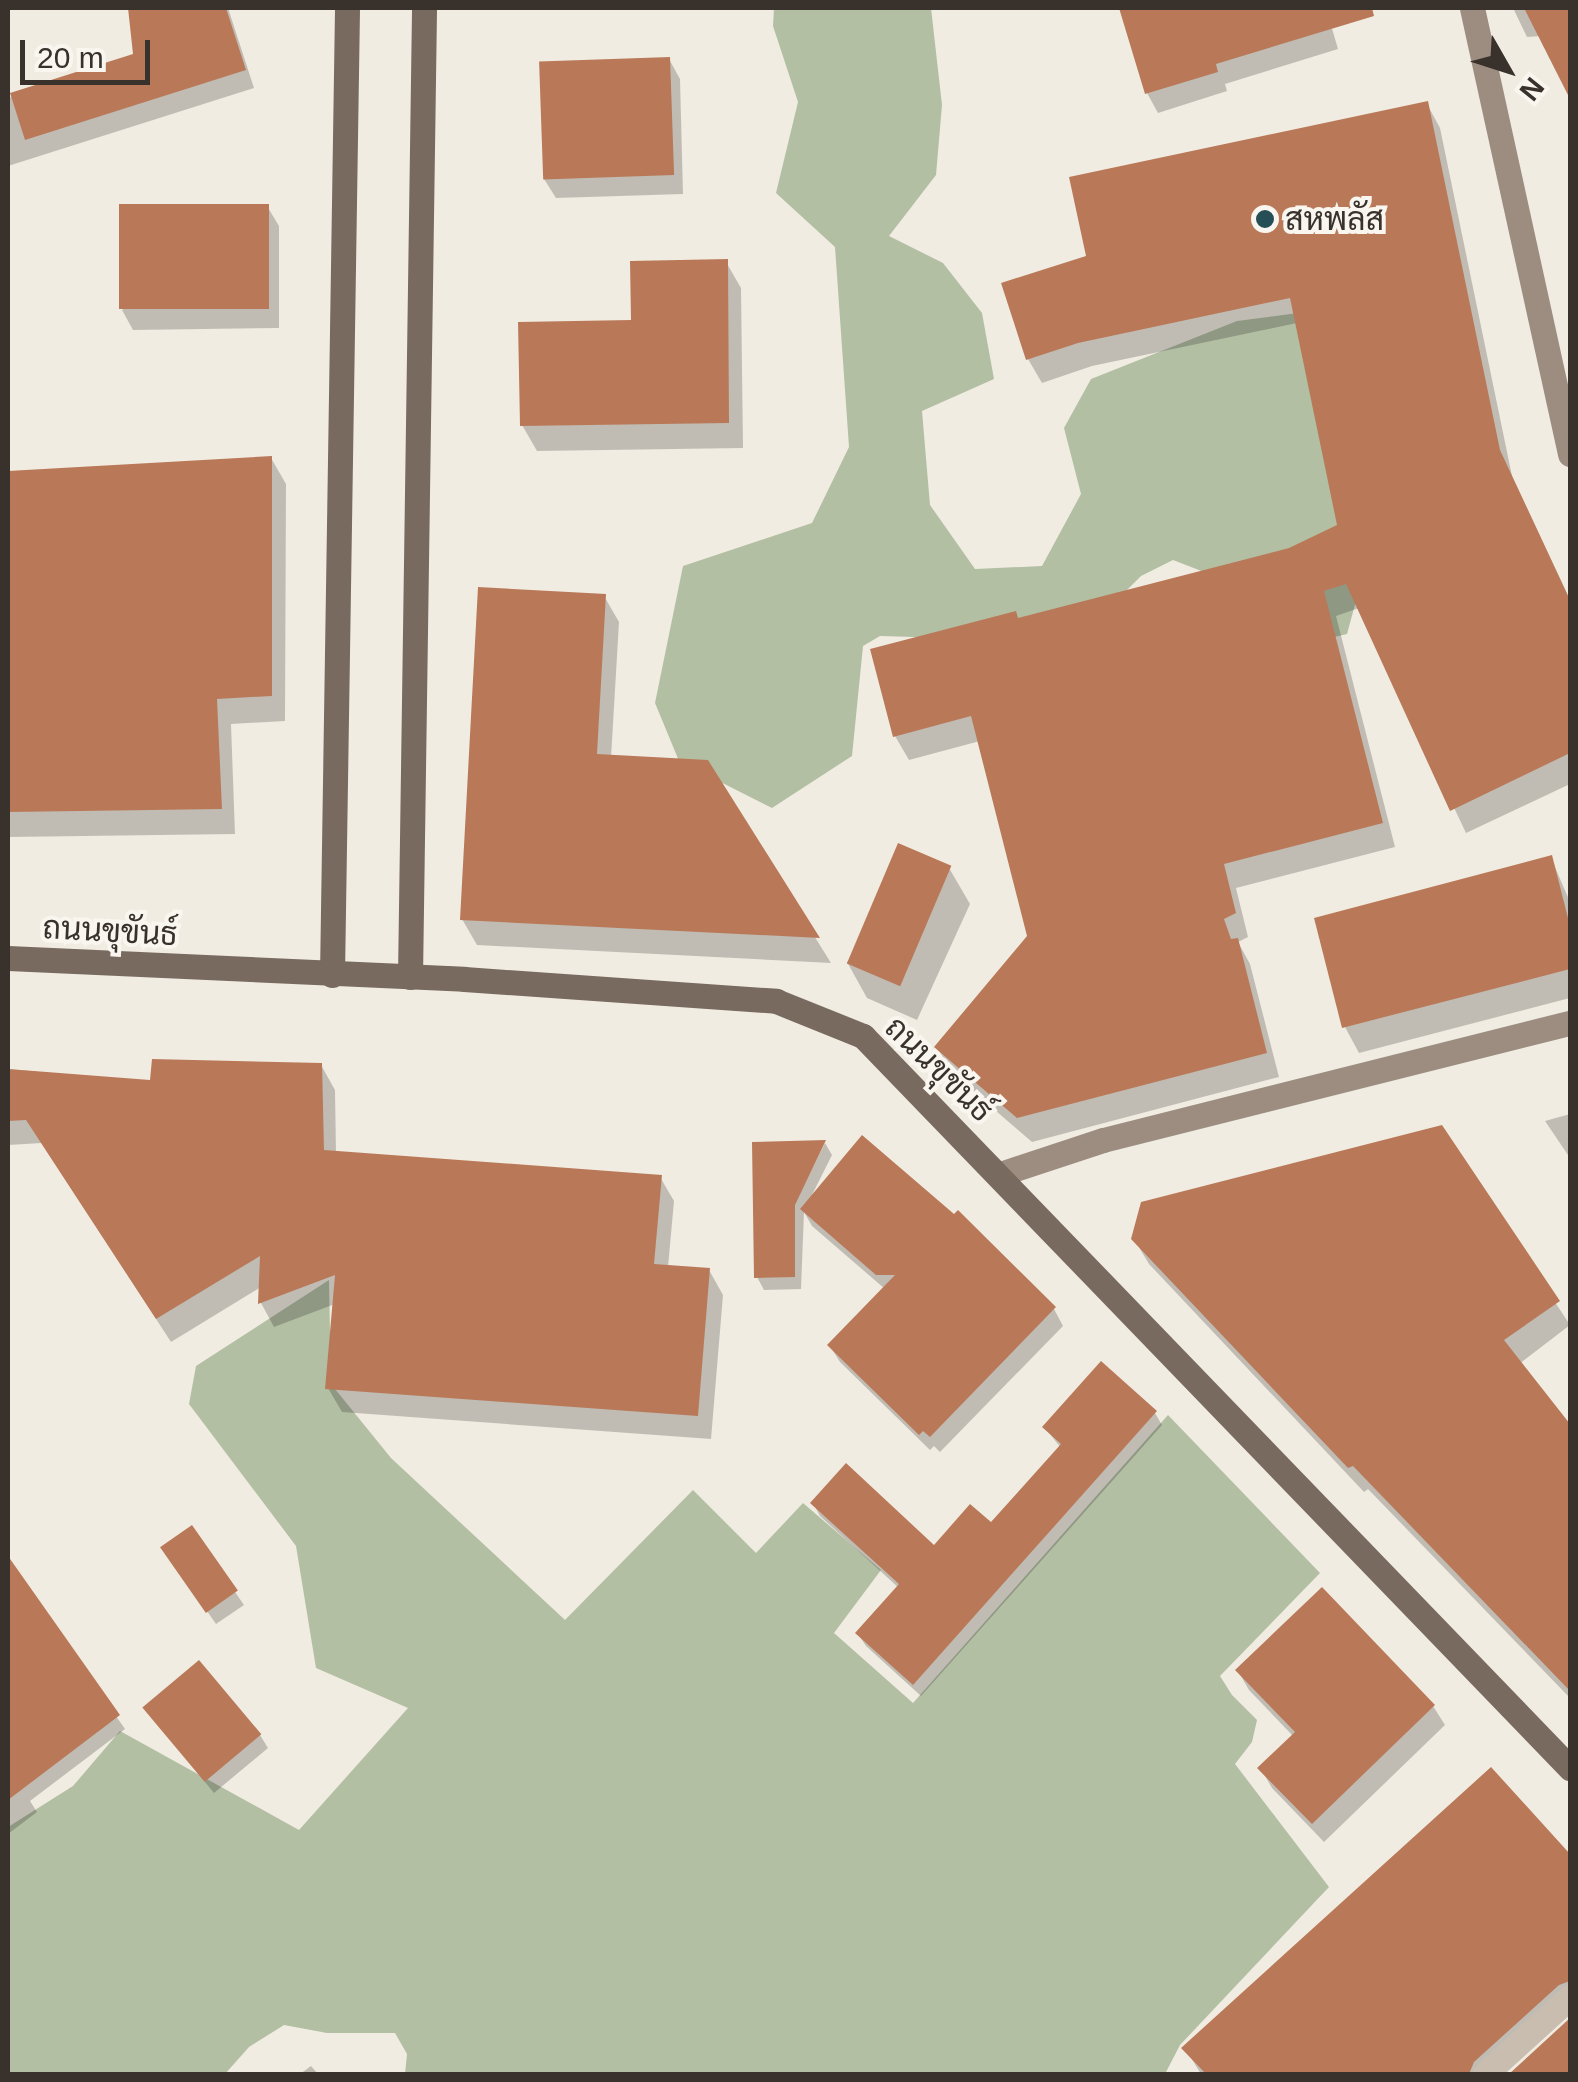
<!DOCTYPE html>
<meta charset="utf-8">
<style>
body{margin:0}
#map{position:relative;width:1578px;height:2082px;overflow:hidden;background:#f1ece2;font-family:Helvetica,Sarabun,sans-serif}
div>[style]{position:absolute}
.green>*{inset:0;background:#b3bfa3}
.shadow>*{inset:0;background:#0003}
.building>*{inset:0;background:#b97958;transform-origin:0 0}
.street>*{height:25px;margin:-12.5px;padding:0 12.5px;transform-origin:12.5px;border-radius:12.5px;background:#c9bdaf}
.secondary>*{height:25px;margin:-12.5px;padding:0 12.5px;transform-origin:12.5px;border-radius:12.5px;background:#9c8d80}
.primary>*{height:25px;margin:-12.5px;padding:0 12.5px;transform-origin:12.5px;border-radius:12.5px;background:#796a5f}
.dots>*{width:28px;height:28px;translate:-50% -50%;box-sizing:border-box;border:5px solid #f9f5ef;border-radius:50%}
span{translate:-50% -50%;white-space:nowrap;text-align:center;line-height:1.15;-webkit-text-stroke:8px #f9f5ef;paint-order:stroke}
.poi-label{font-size:32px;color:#39312c}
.left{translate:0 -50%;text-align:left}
.street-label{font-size:32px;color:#39312c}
.frame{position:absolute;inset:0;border:10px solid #39312c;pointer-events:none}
.north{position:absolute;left:1458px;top:20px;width:100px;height:100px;-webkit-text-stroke:8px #f9f5ef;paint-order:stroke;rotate:129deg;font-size:28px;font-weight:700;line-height:40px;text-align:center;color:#39312c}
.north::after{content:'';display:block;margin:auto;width:35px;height:45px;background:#39312c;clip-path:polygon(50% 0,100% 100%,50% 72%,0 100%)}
.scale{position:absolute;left:20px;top:40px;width:130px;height:45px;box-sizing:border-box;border:5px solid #39312c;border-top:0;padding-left:12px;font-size:30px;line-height:35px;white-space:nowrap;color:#39312c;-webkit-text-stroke:8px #f9f5ef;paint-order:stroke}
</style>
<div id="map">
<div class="green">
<div style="clip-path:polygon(774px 8px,931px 8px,942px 105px,936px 175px,889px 236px,943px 263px,982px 313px,994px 379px,922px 411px,930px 505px,975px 569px,1042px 566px,1081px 494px,1064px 428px,1091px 379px,1237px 321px,1298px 313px,1359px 590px,1347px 634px,1283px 649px,1240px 586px,1173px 560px,1141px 576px,1103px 614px,1055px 641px,880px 636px,863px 646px,852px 756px,772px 808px,679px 761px,655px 703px,683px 566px,812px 523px,849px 447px,835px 247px,776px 193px,798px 102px,773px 26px)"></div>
<div style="clip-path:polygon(329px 1280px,331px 1384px,391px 1458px,565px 1620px,693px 1490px,756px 1553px,803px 1503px,881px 1570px,834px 1633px,913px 1703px,1168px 1415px,1320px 1573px,1220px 1676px,1232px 1695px,1257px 1720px,1252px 1742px,1235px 1764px,1329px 1887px,1180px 2045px,1165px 2074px,405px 2074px,407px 2054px,395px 2033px,327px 2033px,284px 2025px,249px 2047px,225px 2074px,8px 2074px,8px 1827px,73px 1786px,120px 1731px,299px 1830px,408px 1708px,316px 1668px,296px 1546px,189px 1404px,196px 1366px)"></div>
</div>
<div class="shadow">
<div style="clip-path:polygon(131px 8px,228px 8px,254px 88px,8px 166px,8px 98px,135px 56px)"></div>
<div style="clip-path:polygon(1121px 8px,1326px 8px,1338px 49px,1225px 84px,1227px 91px,1158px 113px,1147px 93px)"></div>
<div style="clip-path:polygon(1513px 8px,1570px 8px,1570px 93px,1541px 36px,1527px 37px)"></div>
<div style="clip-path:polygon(669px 59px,680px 79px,683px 194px,556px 198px,544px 179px)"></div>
<div style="clip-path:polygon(1427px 104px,1440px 128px,1512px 476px,1570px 600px,1570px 784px,1466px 833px,1359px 608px,1336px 616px,1395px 847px,1236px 888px,1248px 937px,1238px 942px,1250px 964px,1279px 1077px,1032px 1142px,951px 1072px,937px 1047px,1030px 936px,980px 741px,909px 760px,895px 736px,1019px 621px,1290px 550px,1340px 527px,1297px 323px,1092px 366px,1042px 383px,1028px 359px,1089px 258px)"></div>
<div style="clip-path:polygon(267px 206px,279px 226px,279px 328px,133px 330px,122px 310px)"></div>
<div style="clip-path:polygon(726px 262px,741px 288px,743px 448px,537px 451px,522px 425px,633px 323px)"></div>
<div style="clip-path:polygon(271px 458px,286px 484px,285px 721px,231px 724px,235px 834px,8px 837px,8px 474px)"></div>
<div style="clip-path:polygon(604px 596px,619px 622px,611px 758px,706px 762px,831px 963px,477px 945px,462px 919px)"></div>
<div style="clip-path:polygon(1551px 858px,1570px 902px,1570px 998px,1359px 1053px,1345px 1027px,1317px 919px)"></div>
<div style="clip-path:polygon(949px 868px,970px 904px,917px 1020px,867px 998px,847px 962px)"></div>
<div style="clip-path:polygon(321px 1065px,335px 1090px,336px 1153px,660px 1177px,674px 1201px,668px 1267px,709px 1270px,723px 1295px,711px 1439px,342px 1412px,328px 1388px,335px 1304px,274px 1327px,261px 1303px,261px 1287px,171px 1342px,42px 1143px,8px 1145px,8px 1069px,152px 1083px)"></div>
<div style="clip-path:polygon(1570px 1114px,1570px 1158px,1545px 1121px)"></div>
<div style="clip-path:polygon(1441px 1128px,1570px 1325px,1519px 1364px,1570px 1427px,1570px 1698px,1368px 1489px,1364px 1492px,1149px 1264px,1134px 1239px)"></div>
<div style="clip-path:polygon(825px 1143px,832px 1155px,812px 1195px,1054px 1309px,1063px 1326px,940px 1452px,934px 1446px,930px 1450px,840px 1362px,830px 1346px,885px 1289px,812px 1226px,804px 1212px,801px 1289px,764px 1290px,757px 1277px)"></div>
<div style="clip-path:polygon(1155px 1413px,1162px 1425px,921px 1696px,866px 1646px,858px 1634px,899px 1588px,820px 1516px,813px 1503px,934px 1548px,991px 1526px,1061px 1448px,1045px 1428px)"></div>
<div style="clip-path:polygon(192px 1529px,244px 1605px,216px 1624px,172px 1561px)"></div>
<div style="clip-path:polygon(8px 1562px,125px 1729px,30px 1801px,37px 1812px,8px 1834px)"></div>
<div style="clip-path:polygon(1238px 1671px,1433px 1706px,1445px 1725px,1324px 1842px,1272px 1788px,1261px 1769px,1294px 1737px,1249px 1690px)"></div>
<div style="clip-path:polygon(146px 1709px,260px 1735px,268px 1748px,214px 1793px)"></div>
<div style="clip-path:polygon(1491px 1770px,1570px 1857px,1570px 2010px,1502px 2074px,1399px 2074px,1363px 2037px,1339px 2056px,1352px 2074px,1270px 2074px,1264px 2068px,1257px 2074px,1201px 2074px,1185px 2048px)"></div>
<div style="clip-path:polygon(1570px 2021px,1570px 2074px,1510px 2074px)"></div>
<div style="clip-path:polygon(311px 2066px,318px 2074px,300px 2074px)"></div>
</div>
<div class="building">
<div style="clip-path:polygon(128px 8px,226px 8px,246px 70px,25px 140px,10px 93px,133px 54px)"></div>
<div style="clip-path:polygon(1119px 8px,1372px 8px,1374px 16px,1216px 64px,1218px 72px,1145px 94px)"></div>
<div style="clip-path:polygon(1524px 8px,1570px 8px,1570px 99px)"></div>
<div style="left:670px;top:57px;width:118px;height:131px;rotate:88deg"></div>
<div style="clip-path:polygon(1428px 101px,1500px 450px,1570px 600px,1570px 753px,1450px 811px,1346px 584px,1324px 591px,1383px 823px,1224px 864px,1236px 913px,1224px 919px,1231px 939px,1238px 938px,1267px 1053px,1017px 1118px,934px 1047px,1027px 936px,971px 716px,893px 737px,870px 649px,1016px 611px,1018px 618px,1289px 548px,1337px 525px,1290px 298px,1078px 343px,1026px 360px,1001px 283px,1086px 256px,1069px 177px)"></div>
<div style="left:269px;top:204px;width:105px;height:150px;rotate:90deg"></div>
<div style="clip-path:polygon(728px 259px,729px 423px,520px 426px,518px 322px,631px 320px,630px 261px)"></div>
<div style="clip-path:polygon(272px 456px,272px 696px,217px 699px,222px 809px,8px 812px,8px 471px)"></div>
<div style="clip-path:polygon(478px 587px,606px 594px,597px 754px,708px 760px,820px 938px,460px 920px)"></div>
<div style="left:898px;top:843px;width:58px;height:131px;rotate:23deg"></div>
<div style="clip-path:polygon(1552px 855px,1570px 926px,1570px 969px,1342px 1028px,1314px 918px)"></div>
<div style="clip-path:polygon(152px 1059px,322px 1063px,324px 1150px,662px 1175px,654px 1264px,710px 1268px,698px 1416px,325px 1389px,335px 1275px,258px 1304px,260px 1256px,156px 1319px,26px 1120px,8px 1121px,8px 1069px,150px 1080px)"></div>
<div style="clip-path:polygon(1442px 1125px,1560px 1301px,1504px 1340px,1570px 1424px,1570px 1691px,1353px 1466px,1348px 1468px,1131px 1239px,1141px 1202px)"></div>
<div style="clip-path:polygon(862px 1135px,954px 1214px,958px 1210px,1056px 1307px,930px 1437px,923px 1431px,919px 1435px,827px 1345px,895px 1275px,876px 1275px,800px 1209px)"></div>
<div style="clip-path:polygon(826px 1140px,795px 1205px,795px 1277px,754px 1278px,752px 1142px)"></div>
<div style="clip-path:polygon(1101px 1361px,1157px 1411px,913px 1685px,855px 1633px,899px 1584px,810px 1503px,846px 1463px,934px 1545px,970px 1504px,991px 1522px,1061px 1444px,1042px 1427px)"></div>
<div style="left:192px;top:1525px;width:80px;height:39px;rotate:55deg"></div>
<div style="clip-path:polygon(8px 1556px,120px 1715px,8px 1800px)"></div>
<div style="clip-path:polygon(1322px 1587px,1435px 1705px,1312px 1824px,1257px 1768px,1295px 1732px,1235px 1670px)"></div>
<div style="left:199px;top:1660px;width:97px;height:74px;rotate:50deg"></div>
<div style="clip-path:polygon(1491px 1767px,1570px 1854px,1570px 1981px,1559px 1985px,1474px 2062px,1469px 2074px,1206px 2074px,1181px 2048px)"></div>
<div style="clip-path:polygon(1570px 2018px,1570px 2074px,1509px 2074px)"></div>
</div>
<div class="street">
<div style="left:1485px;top:2074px;width:115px;rotate:-42.2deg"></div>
</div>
<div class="secondary">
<div style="left:1472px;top:8px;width:457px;rotate:77.6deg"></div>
<div style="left:1000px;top:1174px;width:108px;rotate:-18.3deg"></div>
<div style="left:1103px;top:1140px;width:481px;rotate:-14.1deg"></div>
</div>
<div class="primary">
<div style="left:8px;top:958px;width:456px;rotate:2.6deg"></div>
<div style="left:464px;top:979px;width:313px;rotate:4deg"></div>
<div style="left:776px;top:1001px;width:94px;rotate:21.9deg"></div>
<div style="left:863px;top:1036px;width:1018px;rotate:46deg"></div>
<div style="left:332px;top:975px;width:967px;rotate:-89.11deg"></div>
<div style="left:410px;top:977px;width:969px;rotate:-89.17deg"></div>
</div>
<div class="dots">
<div style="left:1265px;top:219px;background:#264e56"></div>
</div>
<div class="poi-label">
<span class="left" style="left:1285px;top:219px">สหพลัส</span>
</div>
<div class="street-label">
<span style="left:110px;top:931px;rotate:3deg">ถนนขุขันธ์</span>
<span style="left:939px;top:1069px;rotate:44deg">ถนนขุขันธ์</span>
</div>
<div class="frame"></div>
<div class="north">N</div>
<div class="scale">20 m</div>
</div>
